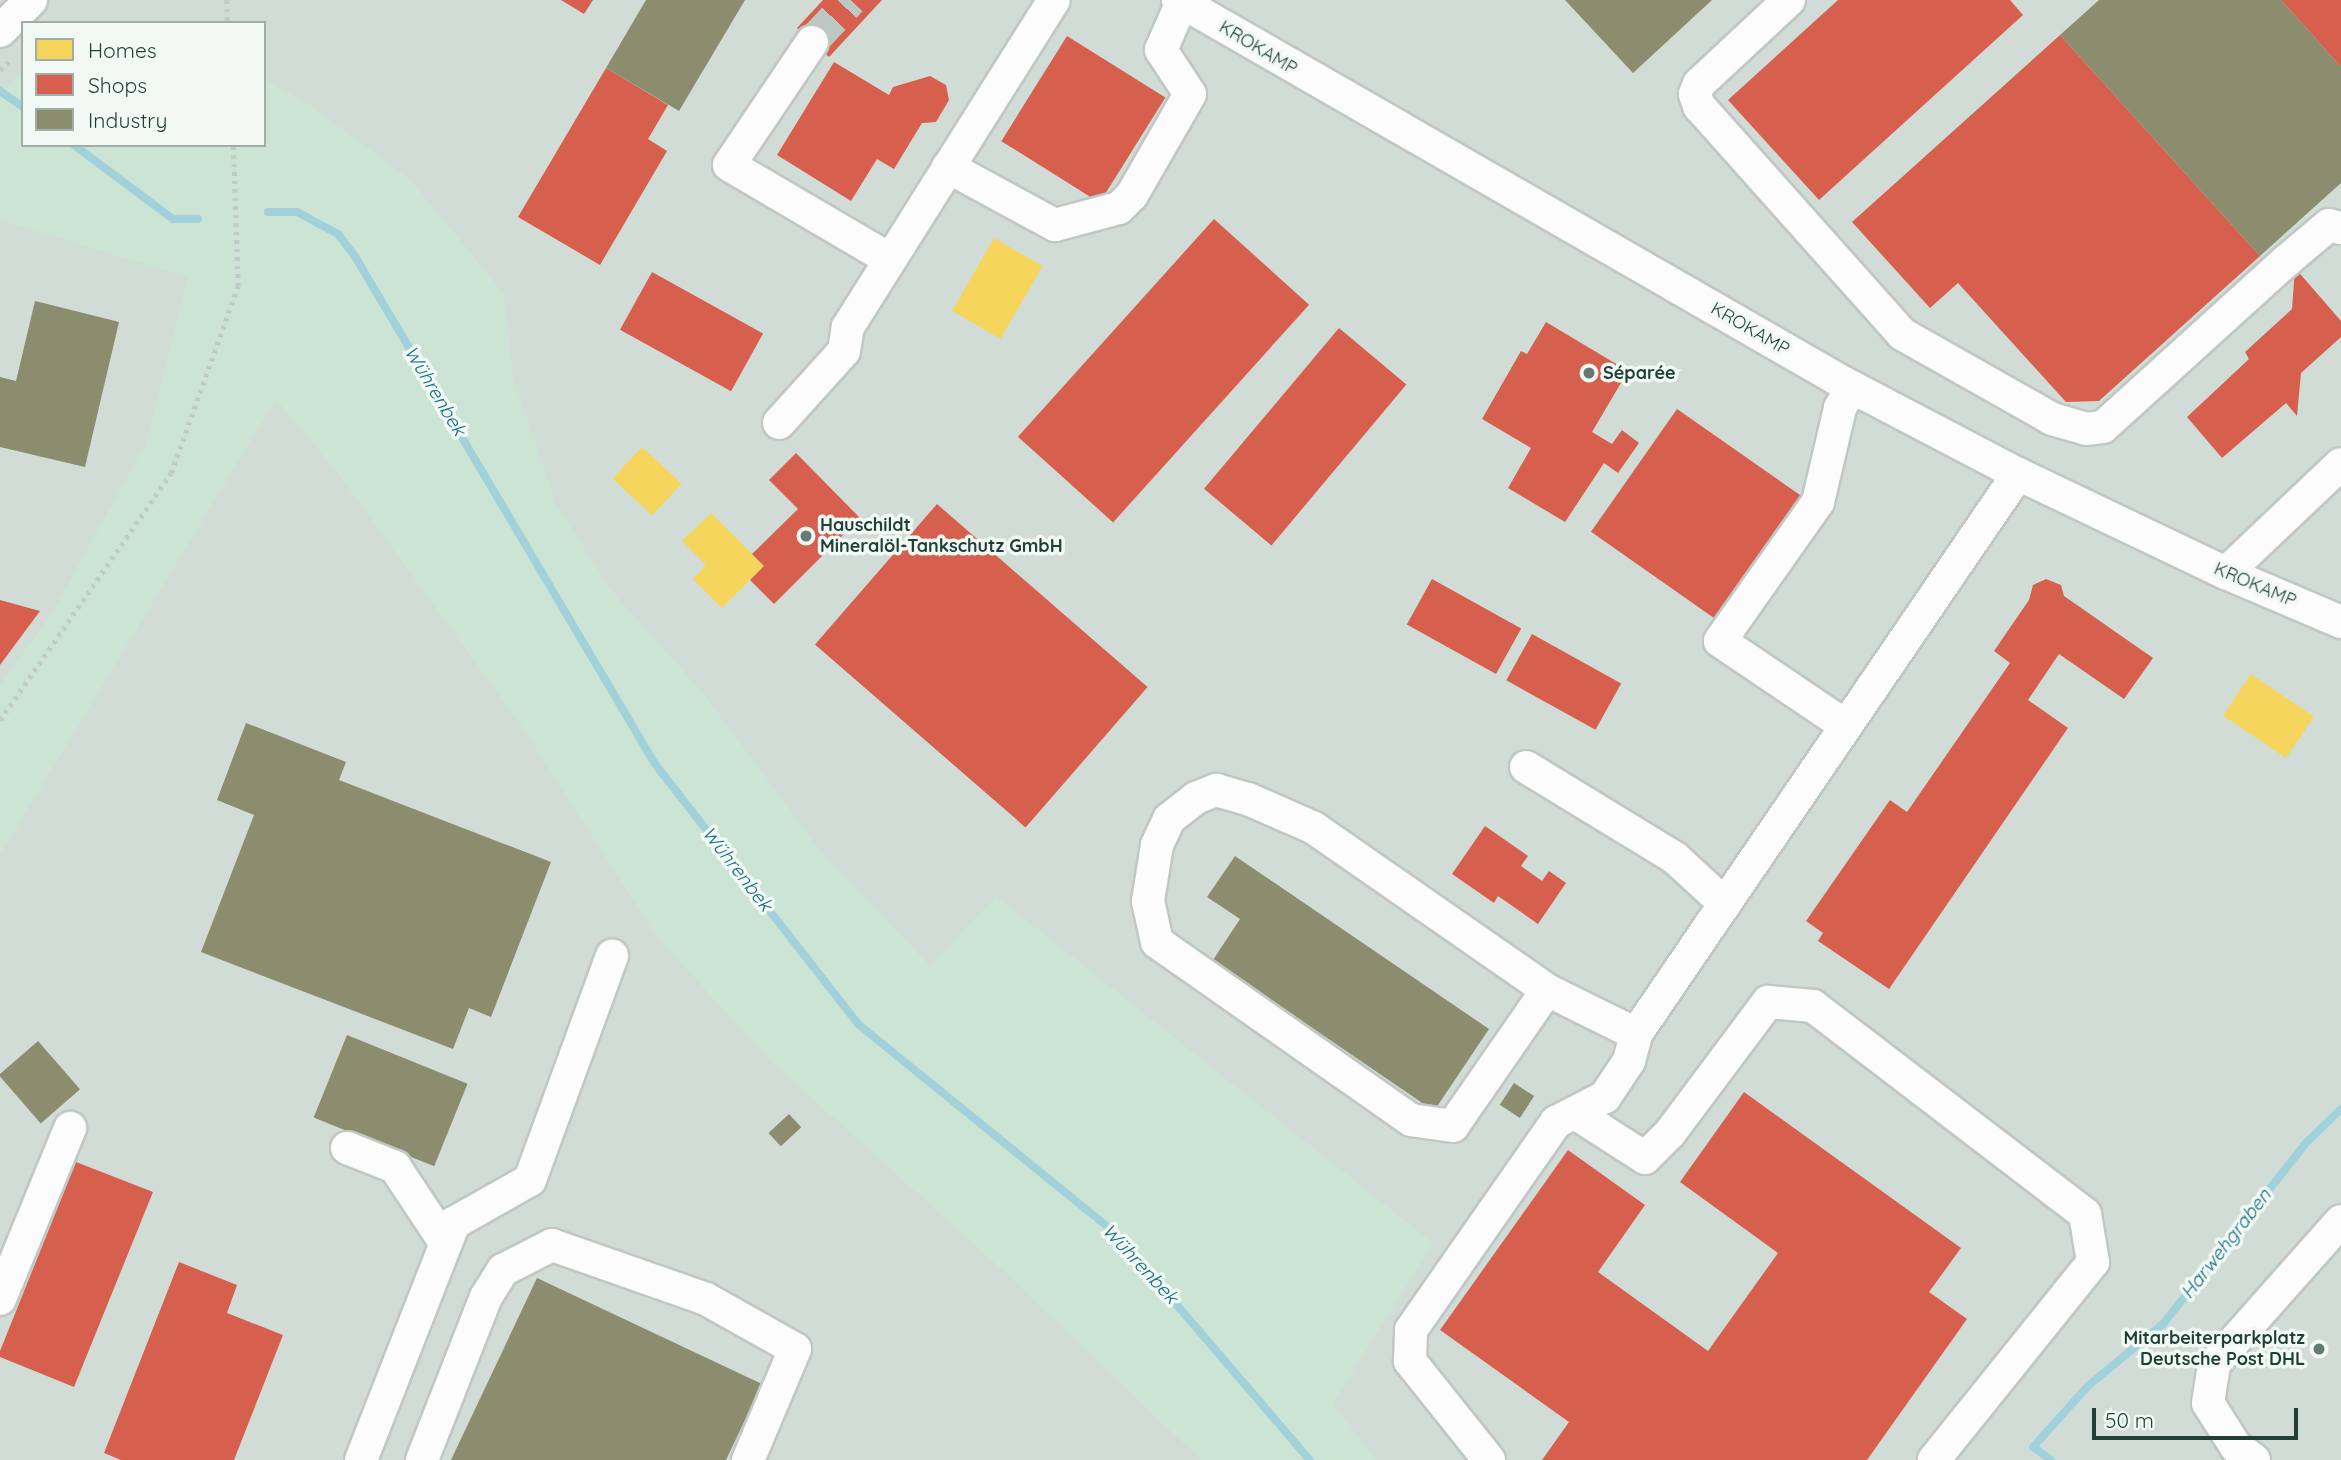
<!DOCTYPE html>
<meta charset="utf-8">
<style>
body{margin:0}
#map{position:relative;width:2341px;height:1460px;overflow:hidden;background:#e4eae7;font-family:Quicksand,sans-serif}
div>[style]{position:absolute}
.built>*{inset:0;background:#d1dcd7}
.green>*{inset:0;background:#cce4d3}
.homes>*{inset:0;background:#f6d55c;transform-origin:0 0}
.shops>*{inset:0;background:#d6604d;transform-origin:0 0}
.industry>*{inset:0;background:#8c8c6e;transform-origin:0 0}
.stream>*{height:8px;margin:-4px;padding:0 4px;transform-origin:4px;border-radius:4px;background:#a1d2dc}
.minor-tunnel>*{height:32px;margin-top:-16px;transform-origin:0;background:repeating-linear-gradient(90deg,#bdc8c4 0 32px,transparent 0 48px)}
.path>*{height:4.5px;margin-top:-2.25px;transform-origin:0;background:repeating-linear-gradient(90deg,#c0cac7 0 3.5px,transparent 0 8.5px)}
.roads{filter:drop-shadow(2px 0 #c1c7c4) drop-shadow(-2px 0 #c1c7c4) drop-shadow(0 2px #c1c7c4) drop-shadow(0 -2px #c1c7c4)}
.minor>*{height:32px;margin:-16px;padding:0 16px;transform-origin:16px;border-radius:16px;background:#fbfcfb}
.dots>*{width:19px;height:19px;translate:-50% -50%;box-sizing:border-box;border:4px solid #f2f9f5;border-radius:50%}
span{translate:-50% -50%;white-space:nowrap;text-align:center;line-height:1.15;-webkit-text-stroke:7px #f2f9f5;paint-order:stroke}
.street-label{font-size:18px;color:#1f3f37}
.poi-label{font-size:18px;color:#1f3f37;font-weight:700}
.left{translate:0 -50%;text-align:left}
.right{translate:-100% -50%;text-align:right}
.water-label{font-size:19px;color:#146c80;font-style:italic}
.legend{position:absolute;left:21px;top:21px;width:245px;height:126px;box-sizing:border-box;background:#f2f9f5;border:2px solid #9eafa9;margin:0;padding:9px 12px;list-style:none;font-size:21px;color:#1f3f37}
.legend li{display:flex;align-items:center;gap:14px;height:35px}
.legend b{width:35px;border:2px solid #9eafa9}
.scale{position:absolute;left:2092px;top:1408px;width:206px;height:32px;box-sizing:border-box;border:4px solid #1f3f37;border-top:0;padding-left:9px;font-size:21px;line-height:24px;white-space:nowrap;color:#1f3f37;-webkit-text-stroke:5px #f2f9f5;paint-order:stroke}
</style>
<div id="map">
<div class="built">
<div style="clip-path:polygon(evenodd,0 0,2341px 0,2341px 1460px,0 1460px,0 0,23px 23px,264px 23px,264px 145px,23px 145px,23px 23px)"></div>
</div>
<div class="green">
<div style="clip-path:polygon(23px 69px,23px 145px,264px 145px,264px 80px,301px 99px,410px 179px,504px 294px,513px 377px,556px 504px,611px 590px,703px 693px,819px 849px,930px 966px,996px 896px,1433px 1243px,1333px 1403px,1376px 1460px,1201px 1460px,1009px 1276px,772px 1062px,656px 936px,523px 728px,340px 476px,276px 399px,0 855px,0 685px,51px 615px,146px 443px,187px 277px,0 220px,0 93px)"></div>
</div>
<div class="homes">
<div style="left:994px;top:238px;width:56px;height:84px;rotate:30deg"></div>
<div style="left:642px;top:447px;width:54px;height:43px;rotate:43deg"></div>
<div style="clip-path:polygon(711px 513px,764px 566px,722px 608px,693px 579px,706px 565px,682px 541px)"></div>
<div style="left:2251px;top:674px;width:76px;height:50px;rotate:34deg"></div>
</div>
<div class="shops">
<div style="clip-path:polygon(561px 0,593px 0,584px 14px)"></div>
<div style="clip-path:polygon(823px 0,882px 0,829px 57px,797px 28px)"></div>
<div style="clip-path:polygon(1838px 0,2010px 0,2023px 15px,1819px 200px,1728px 100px)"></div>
<div style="clip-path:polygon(2281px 0,2341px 0,2341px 67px)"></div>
<div style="clip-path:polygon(2060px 35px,2260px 256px,2099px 401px,2066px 402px,1958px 283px,1930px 308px,1852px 222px)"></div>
<div style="left:1067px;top:36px;width:116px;height:124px;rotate:32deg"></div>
<div style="clip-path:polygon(834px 62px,889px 95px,893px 87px,930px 76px,946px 85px,949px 100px,936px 122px,922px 123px,894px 169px,877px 159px,851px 201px,777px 155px)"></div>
<div style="clip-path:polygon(606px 68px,668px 105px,648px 139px,667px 151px,600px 265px,518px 217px)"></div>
<div style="left:1214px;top:219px;width:128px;height:293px;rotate:42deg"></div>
<div style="clip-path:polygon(2295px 268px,2341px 321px,2341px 337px,2301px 373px,2297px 416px,2286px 403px,2222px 458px,2187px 417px,2249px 359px,2245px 352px,2292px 309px)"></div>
<div style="left:652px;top:272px;width:127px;height:66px;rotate:29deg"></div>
<div style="clip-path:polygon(1546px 322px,1628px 371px,1592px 432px,1612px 444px,1622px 430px,1639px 443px,1618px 473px,1604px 463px,1565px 522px,1508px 488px,1531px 448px,1482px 419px,1521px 351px,1527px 354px)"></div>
<div style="left:1339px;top:328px;width:88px;height:210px;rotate:40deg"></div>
<div style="left:1677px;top:409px;width:151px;height:150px;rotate:35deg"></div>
<div style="clip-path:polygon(796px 453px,860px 518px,774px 604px,750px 580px,764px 566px,752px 554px,798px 509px,769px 480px)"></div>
<div style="left:937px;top:504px;width:279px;height:186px;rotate:41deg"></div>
<div style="left:1432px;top:579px;width:102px;height:52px;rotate:29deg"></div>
<div style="clip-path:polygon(2046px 579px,2061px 585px,2064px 596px,2153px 658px,2124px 699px,2059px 654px,2028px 700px,2068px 728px,1889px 989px,1818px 941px,1823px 933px,1806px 921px,1890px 800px,1907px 812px,2010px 663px,1994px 651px,2029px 600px,2033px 585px)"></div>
<div style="clip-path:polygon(0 600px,40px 611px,0 665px)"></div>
<div style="left:1532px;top:634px;width:102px;height:53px;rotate:29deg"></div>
<div style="clip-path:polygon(1485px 826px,1528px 856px,1521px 866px,1542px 881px,1549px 871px,1566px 883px,1538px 924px,1498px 896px,1494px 903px,1452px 874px)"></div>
<div style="clip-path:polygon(1744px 1092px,1961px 1248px,1929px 1292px,1967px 1319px,1867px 1460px,1542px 1460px,1569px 1422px,1440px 1330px,1568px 1150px,1645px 1205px,1598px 1272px,1708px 1351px,1778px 1253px,1680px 1182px)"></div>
<div style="clip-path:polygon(76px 1162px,153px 1192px,74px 1387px,0 1357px,0 1351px)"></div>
<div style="clip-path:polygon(179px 1262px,237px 1285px,227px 1313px,283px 1335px,234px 1460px,121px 1460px,104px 1453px)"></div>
</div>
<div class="industry">
<div style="clip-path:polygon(646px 0,745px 0,679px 111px,606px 68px)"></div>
<div style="clip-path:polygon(1565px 0,1712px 0,1633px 73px)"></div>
<div style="clip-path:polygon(2099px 0,2281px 0,2341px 67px,2341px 183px,2260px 256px,2060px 35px)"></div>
<div style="clip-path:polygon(35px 301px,119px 322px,85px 467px,0 447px,0 377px,16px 381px)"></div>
<div style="clip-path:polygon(246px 723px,346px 762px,339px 780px,551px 862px,491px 1017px,469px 1008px,453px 1049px,201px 952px,254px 815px,217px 800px)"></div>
<div style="clip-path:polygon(1235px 856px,1489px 1029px,1434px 1111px,1213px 960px,1240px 919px,1207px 897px)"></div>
<div style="left:347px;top:1035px;width:130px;height:89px;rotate:22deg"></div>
<div style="left:38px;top:1041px;width:64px;height:52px;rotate:49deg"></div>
<div style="left:1514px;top:1083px;width:24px;height:26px;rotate:33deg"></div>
<div style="left:789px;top:1114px;width:18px;height:28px;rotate:47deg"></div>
<div style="clip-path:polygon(537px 1278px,762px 1384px,726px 1460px,451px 1460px)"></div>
</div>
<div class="stream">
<div style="left:0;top:91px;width:28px;rotate:35deg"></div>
<div style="left:74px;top:145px;width:124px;rotate:36.8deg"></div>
<div style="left:173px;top:219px;width:25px"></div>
<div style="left:268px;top:212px;width:29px"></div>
<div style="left:297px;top:212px;width:47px;rotate:28.2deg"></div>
<div style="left:338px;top:234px;width:30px;rotate:53deg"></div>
<div style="left:356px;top:258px;width:588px;rotate:59.42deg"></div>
<div style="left:655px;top:764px;width:330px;rotate:52deg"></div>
<div style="left:858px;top:1024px;width:333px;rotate:39.1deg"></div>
<div style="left:1116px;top:1234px;width:298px;rotate:49.4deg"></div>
<div style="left:2051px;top:1460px;width:22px;rotate:-144deg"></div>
<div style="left:2033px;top:1447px;width:82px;rotate:-48deg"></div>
<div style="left:2088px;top:1386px;width:97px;rotate:-39.6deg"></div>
<div style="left:2163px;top:1324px;width:231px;rotate:-51.7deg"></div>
<div style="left:2306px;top:1143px;width:49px;rotate:-44.2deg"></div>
</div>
<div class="minor-tunnel">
<div style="left:812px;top:42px;width:57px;rotate:-47.1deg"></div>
</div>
<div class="path">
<div style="left:227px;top:0;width:23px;rotate:88deg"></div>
<div style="left:0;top:70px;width:17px;rotate:-45deg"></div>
<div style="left:0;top:720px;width:300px;rotate:-55.3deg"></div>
<div style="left:171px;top:473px;width:199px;rotate:-70.3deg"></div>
<div style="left:238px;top:286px;width:141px;rotate:-92deg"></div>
</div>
<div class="roads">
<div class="minor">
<div style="left:1178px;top:0;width:768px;rotate:29.9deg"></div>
<div style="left:1844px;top:383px;width:196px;rotate:27.6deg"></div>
<div style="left:2018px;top:474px;width:230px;rotate:25.5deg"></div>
<div style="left:2226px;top:573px;width:125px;rotate:23.1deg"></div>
<div style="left:1789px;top:0;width:123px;rotate:137deg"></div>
<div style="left:1699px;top:84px;width:11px;rotate:112deg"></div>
<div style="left:1695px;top:94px;width:13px;rotate:72deg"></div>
<div style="left:1699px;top:106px;width:305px;rotate:48.3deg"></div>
<div style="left:1902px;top:334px;width:172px;rotate:29.5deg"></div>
<div style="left:2052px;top:419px;width:35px;rotate:16deg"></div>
<div style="left:2086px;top:429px;width:17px;rotate:-7deg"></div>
<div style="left:2103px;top:427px;width:246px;rotate:-42.2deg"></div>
<div style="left:2285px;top:262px;width:57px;rotate:-40.1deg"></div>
<div style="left:2329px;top:225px;width:12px;rotate:14deg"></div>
<div style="left:0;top:31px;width:44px;rotate:-45deg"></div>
<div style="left:812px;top:42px;width:148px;rotate:124deg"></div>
<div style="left:729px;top:165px;width:186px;rotate:30.4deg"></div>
<div style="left:948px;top:167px;width:122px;rotate:28.5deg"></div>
<div style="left:1055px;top:225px;width:66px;rotate:-14.9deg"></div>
<div style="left:1119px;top:208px;width:18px;rotate:-45deg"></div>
<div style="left:1132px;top:195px;width:116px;rotate:-60.1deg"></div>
<div style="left:1190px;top:94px;width:53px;rotate:-123.4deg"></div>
<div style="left:1161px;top:50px;width:52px;rotate:-66.4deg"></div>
<div style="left:779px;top:423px;width:97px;rotate:-47.9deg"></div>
<div style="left:844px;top:351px;width:24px;rotate:-81deg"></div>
<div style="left:848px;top:327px;width:386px;rotate:-57.8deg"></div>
<div style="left:2226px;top:573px;width:158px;rotate:-43.5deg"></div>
<div style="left:1846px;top:726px;width:152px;rotate:-146deg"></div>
<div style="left:1720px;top:641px;width:170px;rotate:-54.8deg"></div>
<div style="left:1818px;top:502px;width:97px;rotate:-76.8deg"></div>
<div style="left:1840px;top:408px;width:24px;rotate:-60deg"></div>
<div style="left:1526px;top:767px;width:175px;rotate:31.4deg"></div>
<div style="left:1675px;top:858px;width:68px;rotate:42.6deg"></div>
<div style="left:1547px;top:990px;width:165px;rotate:124.7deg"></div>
<div style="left:1453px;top:1126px;width:42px;rotate:-171.9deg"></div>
<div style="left:1411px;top:1120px;width:310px;rotate:-145deg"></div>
<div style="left:1157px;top:942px;width:42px;rotate:-102.4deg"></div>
<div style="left:1148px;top:901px;width:57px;rotate:-80.9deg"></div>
<div style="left:1157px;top:845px;width:29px;rotate:-65deg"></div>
<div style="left:1169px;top:819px;width:34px;rotate:-38deg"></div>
<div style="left:1196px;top:798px;width:22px;rotate:-22deg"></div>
<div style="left:1216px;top:790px;width:33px;rotate:16deg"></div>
<div style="left:1248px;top:799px;width:72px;rotate:23.7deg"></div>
<div style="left:1314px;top:828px;width:284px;rotate:34.8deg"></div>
<div style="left:1547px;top:990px;width:99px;rotate:26.3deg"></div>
<div style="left:1575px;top:1113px;width:83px;rotate:32.7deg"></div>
<div style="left:1645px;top:1158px;width:35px;rotate:-45deg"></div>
<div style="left:1670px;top:1133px;width:164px;rotate:-53.2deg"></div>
<div style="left:1768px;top:1002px;width:45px;rotate:5.1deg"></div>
<div style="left:1813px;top:1006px;width:342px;rotate:37.4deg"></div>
<div style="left:2085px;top:1214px;width:49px;rotate:80.5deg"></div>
<div style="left:2093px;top:1262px;width:254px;rotate:128.8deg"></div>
<div style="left:347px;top:1148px;width:52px;rotate:21.6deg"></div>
<div style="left:395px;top:1167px;width:92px;rotate:56.5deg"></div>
<div style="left:0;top:1299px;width:185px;rotate:-67.7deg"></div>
<div style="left:361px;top:1460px;width:255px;rotate:-68.6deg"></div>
<div style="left:454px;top:1223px;width:87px;rotate:-29.5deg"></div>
<div style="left:530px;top:1180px;width:239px;rotate:-69.9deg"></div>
<div style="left:422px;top:1460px;width:175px;rotate:-68.6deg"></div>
<div style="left:486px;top:1297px;width:32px;rotate:-58deg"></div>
<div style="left:503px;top:1270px;width:55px;rotate:-27deg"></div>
<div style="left:552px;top:1245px;width:163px;rotate:19.3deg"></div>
<div style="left:706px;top:1299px;width:102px;rotate:29.3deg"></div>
<div style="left:795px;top:1349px;width:121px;rotate:112.9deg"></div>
<div style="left:1489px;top:1460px;width:127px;rotate:-128.6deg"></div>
<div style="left:1410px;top:1361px;width:31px;rotate:-88deg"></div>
<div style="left:1411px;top:1330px;width:254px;rotate:-55.1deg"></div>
<div style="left:1556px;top:1122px;width:55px;rotate:-27deg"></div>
<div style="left:1605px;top:1097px;width:43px;rotate:-56.3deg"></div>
<div style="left:1629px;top:1061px;width:28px;rotate:-75deg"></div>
<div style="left:1636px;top:1034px;width:678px;rotate:-55.7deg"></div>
<div style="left:2254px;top:1460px;width:22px;rotate:-144deg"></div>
<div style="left:2236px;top:1447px;width:52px;rotate:-122.5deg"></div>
<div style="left:2208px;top:1403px;width:39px;rotate:-81deg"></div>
<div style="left:2214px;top:1364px;width:191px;rotate:-48.4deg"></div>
</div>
</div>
<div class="dots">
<div style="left:1589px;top:373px;background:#647b75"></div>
<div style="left:806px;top:536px;background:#647b75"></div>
<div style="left:2319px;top:1349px;background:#647b75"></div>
</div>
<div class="street-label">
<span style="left:1258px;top:48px;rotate:31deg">KROKAMP</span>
<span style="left:1750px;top:329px;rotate:30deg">KROKAMP</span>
<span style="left:2255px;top:585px;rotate:23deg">KROKAMP</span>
</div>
<div class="poi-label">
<span class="left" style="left:1603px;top:373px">Séparée</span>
<span class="left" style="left:820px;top:536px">Hauschildt<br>Mineralöl-Tankschutz GmbH</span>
<span class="right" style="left:2305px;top:1349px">Mitarbeiterparkplatz<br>Deutsche Post DHL</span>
</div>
<div class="water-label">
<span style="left:435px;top:391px;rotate:59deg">Wührenbek</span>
<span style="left:737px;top:869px;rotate:52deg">Wührenbek</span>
<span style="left:2226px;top:1244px;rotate:-52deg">Harwehgraben</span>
<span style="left:1140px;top:1264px;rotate:47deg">Wührenbek</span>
</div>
<ul class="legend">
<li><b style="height:19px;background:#f6d55c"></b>Homes</li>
<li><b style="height:19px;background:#d6604d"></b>Shops</li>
<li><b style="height:19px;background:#8c8c6e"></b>Industry</li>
</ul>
<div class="scale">50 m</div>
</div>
